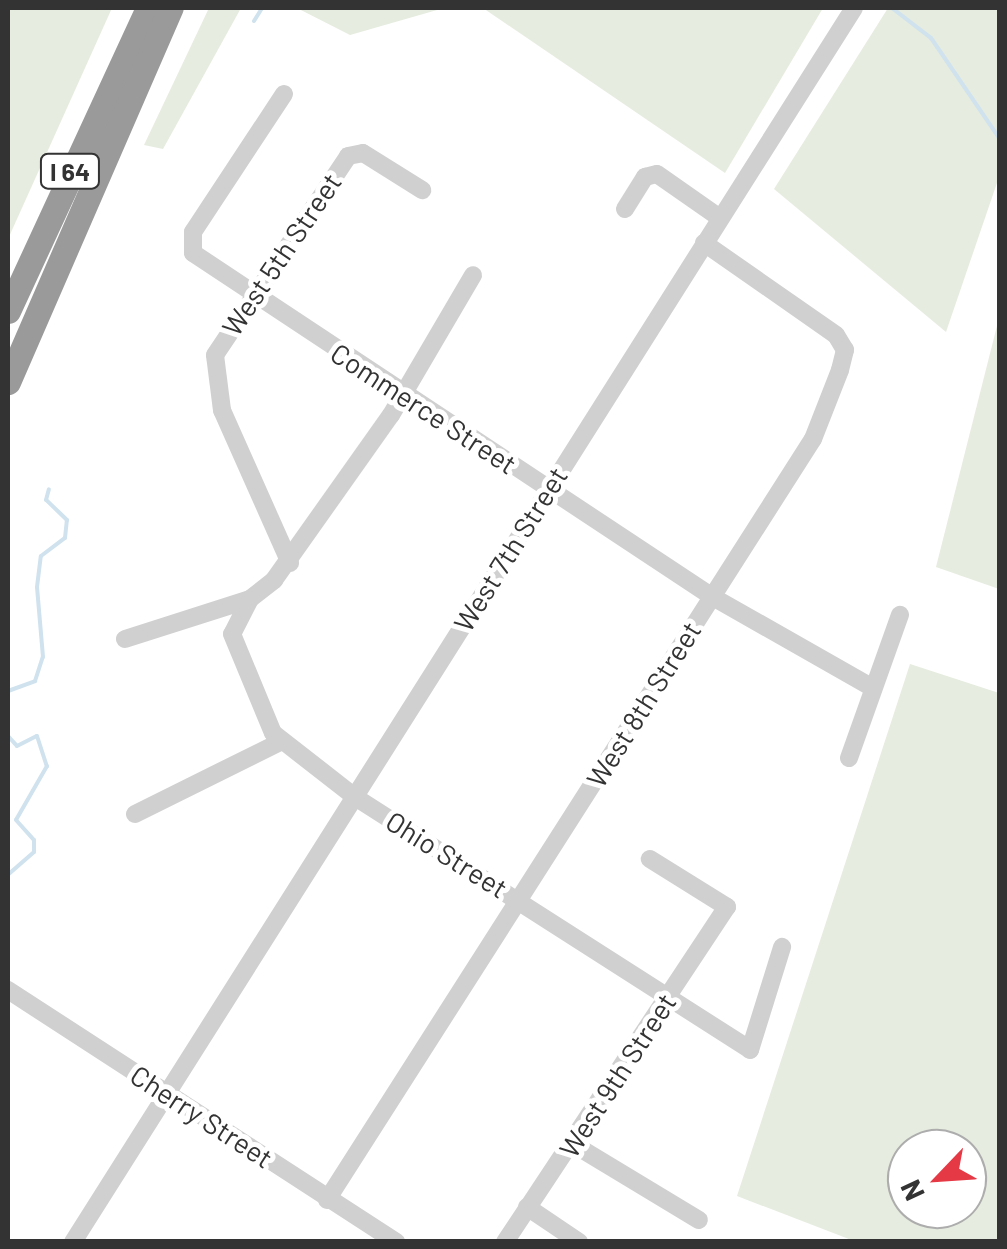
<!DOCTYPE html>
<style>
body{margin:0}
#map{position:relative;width:1007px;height:1249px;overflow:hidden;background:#fff;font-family:Barlow,sans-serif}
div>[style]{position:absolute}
.green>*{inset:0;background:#e6ecdf}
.stream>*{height:4px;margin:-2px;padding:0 2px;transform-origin:2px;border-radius:2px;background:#cfe2ee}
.minor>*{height:18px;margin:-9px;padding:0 9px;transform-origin:9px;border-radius:9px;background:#d0d0d0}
.highway>*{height:25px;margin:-12.5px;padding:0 12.5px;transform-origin:12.5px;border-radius:12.5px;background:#9a9a9a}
span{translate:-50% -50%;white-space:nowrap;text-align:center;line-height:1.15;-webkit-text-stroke:10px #fff;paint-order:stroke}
.shield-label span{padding:2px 8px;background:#fff;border:2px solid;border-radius:8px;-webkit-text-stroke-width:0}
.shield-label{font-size:25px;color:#333;font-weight:700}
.street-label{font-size:28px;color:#333}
.frame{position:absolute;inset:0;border:10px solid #333;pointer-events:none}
.north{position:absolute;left:887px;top:1129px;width:100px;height:100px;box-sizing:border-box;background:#fff;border:2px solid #adadad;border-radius:50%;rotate:245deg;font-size:28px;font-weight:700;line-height:40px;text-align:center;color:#333}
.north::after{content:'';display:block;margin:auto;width:35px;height:45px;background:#e63946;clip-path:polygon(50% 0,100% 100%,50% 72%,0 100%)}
</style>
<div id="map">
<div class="green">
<div style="clip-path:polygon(8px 8px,112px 8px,8px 239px)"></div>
<div style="clip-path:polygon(209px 8px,241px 8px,163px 149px,144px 145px)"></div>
<div style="clip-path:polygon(297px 8px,444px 8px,350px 35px)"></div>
<div style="clip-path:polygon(483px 8px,823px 8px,725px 173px)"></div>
<div style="clip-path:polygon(888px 8px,999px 8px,999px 177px,946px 332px,774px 189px)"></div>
<div style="clip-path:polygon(999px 318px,999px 589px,936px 567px)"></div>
<div style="clip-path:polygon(evenodd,910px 664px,999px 693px,999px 1241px,854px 1241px,737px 1196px,910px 664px,907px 1149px,967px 1149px,967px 1209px,907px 1209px,907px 1149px)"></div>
</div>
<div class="stream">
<div style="left:892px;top:8px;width:49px;rotate:37.6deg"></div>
<div style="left:931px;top:38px;width:122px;rotate:55.7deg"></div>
<div style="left:254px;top:21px;width:15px;rotate:-58deg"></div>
<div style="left:8px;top:691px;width:29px;rotate:-20deg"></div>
<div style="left:35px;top:681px;width:25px;rotate:-72deg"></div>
<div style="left:43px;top:657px;width:70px;rotate:-94.9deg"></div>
<div style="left:37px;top:587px;width:31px;rotate:-83deg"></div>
<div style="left:41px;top:556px;width:30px;rotate:-37deg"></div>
<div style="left:65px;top:538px;width:18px;rotate:-84deg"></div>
<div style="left:67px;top:520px;width:29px;rotate:-136deg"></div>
<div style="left:46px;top:500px;width:11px;rotate:-75deg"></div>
<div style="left:8px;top:736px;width:13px;rotate:48deg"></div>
<div style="left:17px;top:746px;width:22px;rotate:-27deg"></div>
<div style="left:37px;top:736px;width:32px;rotate:72deg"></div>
<div style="left:47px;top:766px;width:62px;rotate:119.9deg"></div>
<div style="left:16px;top:820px;width:27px;rotate:48deg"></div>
<div style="left:34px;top:840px;width:12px;rotate:90deg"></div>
<div style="left:34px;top:852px;width:35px;rotate:139deg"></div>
</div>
<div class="minor">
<div style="left:284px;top:94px;width:165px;rotate:123.4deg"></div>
<div style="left:193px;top:232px;width:21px;rotate:90deg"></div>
<div style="left:193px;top:253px;width:621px;rotate:33.51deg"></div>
<div style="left:711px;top:596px;width:184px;rotate:29.6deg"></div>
<div style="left:625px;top:209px;width:38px;rotate:-58deg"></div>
<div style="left:645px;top:177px;width:12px;rotate:-14deg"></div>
<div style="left:657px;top:174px;width:77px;rotate:34.9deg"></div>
<div style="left:290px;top:563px;width:167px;rotate:-114deg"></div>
<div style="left:222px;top:410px;width:55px;rotate:-97.3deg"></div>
<div style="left:215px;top:355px;width:239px;rotate:-56.2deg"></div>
<div style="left:348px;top:156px;width:15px;rotate:-11deg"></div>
<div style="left:363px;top:153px;width:70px;rotate:32.1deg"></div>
<div style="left:250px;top:599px;width:39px;rotate:117deg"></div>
<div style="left:232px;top:634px;width:107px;rotate:67.5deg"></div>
<div style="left:273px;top:733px;width:104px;rotate:38deg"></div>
<div style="left:355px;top:797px;width:469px;rotate:32.6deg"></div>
<div style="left:750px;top:1050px;width:108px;rotate:-72.7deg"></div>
<div style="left:125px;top:639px;width:131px;rotate:-17.7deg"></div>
<div style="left:250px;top:599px;width:31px;rotate:-38deg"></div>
<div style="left:274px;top:580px;width:202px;rotate:-54.7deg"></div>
<div style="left:391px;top:415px;width:162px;rotate:-59.6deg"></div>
<div style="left:849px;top:758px;width:152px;rotate:-70.4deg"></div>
<div style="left:135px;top:814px;width:162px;rotate:-26.4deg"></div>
<div style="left:8px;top:990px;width:463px;rotate:33deg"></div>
<div style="left:573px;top:1144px;width:147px;rotate:31.1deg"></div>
<div style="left:327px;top:1200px;width:903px;rotate:-57.44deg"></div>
<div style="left:813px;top:439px;width:74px;rotate:-68.6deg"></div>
<div style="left:840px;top:370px;width:21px;rotate:-76deg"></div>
<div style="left:845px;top:350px;width:17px;rotate:-121deg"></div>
<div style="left:836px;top:335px;width:161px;rotate:-145.1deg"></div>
<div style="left:527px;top:1207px;width:63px;rotate:33.9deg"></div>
<div style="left:73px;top:1242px;width:1460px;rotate:-57.67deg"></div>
<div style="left:505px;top:1242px;width:402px;rotate:-56.5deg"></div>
<div style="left:727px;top:907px;width:91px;rotate:-148.1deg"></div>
</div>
<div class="highway">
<div style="left:8px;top:311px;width:334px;rotate:-65.2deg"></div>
<div style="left:8px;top:382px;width:408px;rotate:-66.5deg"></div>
</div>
<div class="shield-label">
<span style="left:70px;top:171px">I 64</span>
</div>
<div class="street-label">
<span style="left:281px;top:254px;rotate:-56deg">West 5th Street</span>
<span style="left:424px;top:408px;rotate:33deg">Commerce Street</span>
<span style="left:510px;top:549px;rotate:-58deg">West 7th Street</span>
<span style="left:643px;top:704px;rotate:-58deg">West 8th Street</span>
<span style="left:447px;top:854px;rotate:32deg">Ohio Street</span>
<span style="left:617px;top:1075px;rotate:-57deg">West 9th Street</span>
<span style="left:202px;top:1116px;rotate:33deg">Cherry Street</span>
</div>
<div class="frame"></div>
<div class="north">N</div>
</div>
